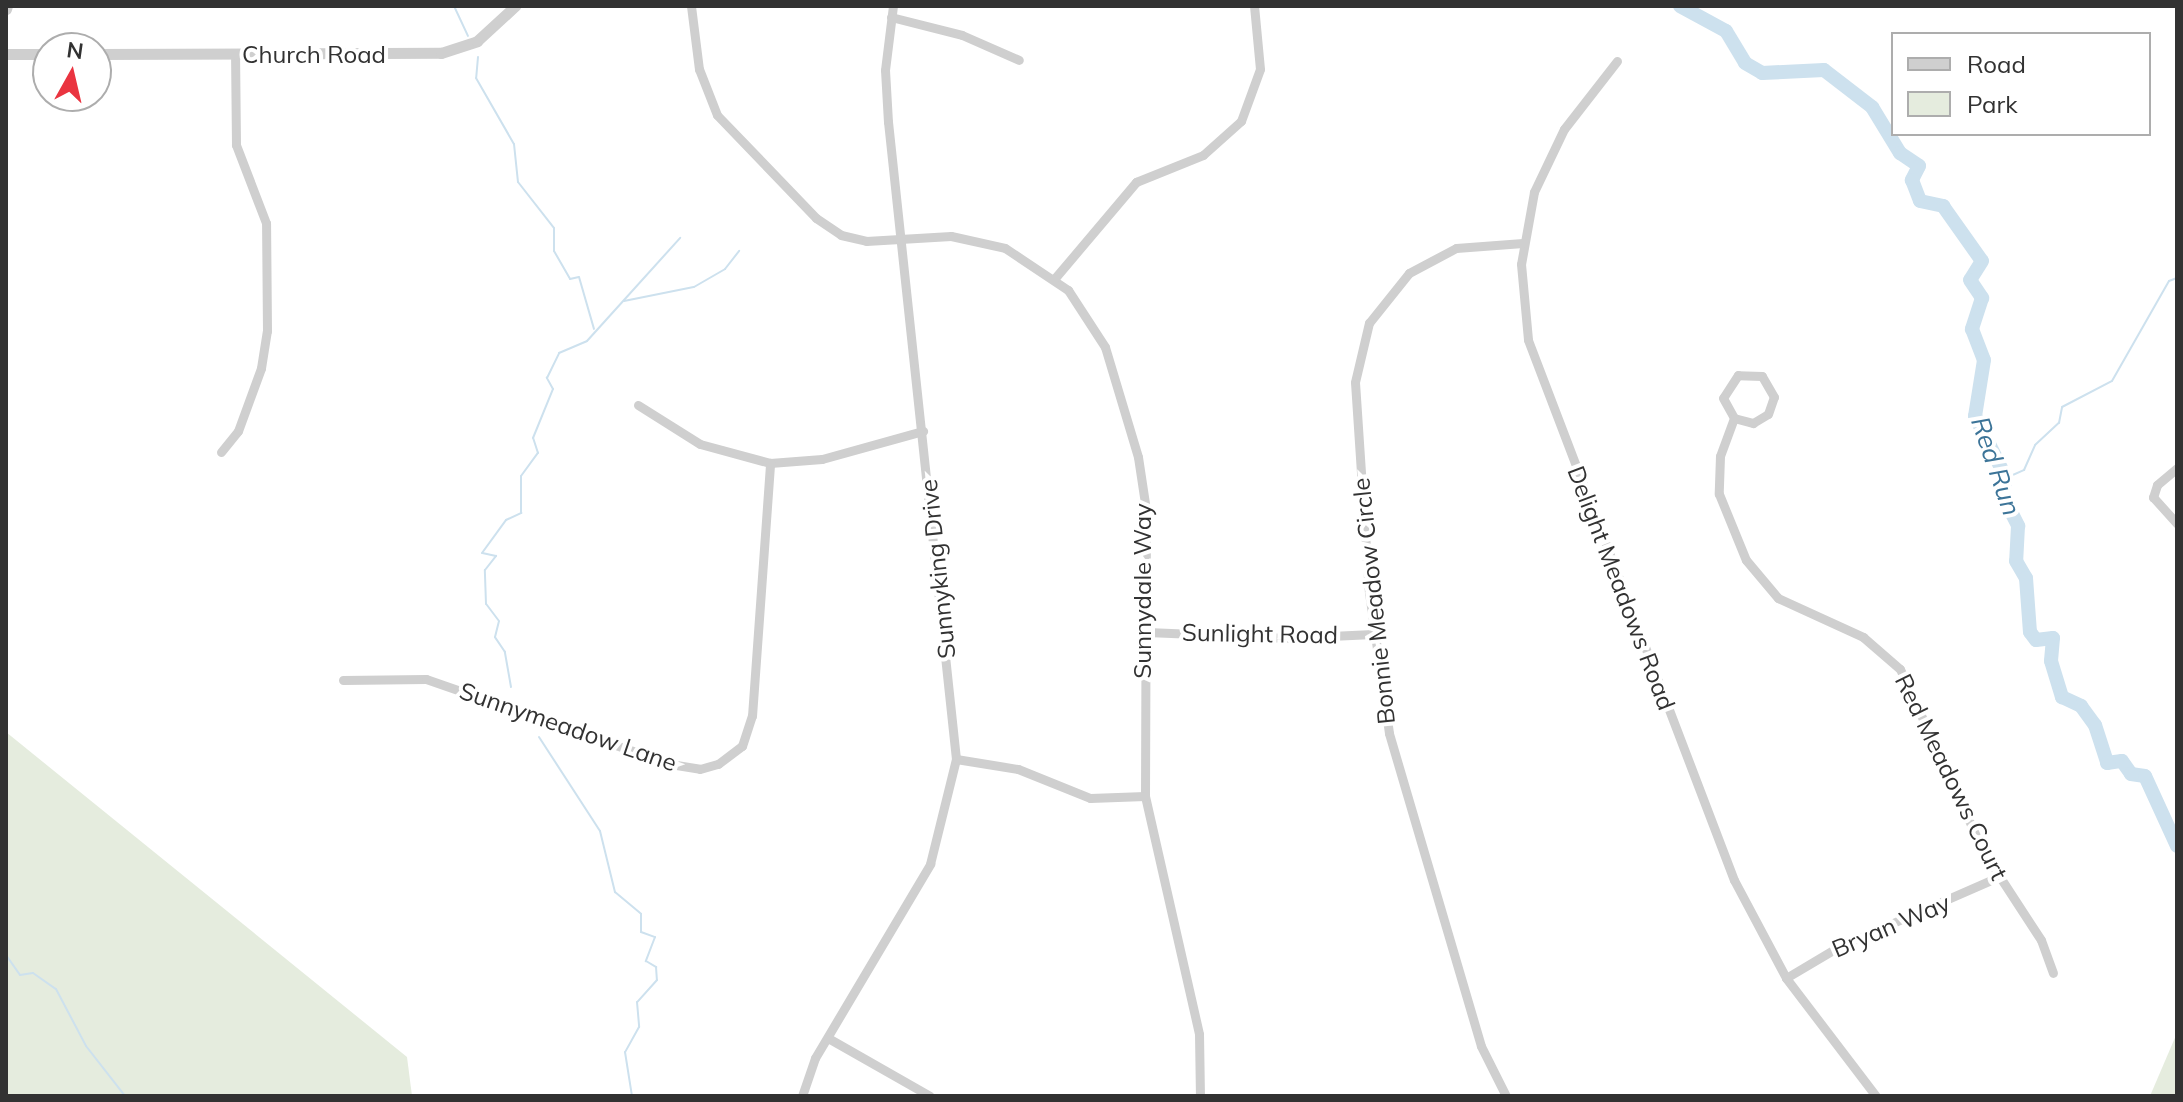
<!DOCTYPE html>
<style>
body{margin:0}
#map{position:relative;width:2183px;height:1102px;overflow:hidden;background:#fff;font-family:Mulish,sans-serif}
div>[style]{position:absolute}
.green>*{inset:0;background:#e5ecde}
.stream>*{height:2px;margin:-1px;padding:0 1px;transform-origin:1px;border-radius:1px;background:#cde1ee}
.river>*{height:14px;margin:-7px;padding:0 7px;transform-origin:7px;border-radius:7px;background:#cde1ee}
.minor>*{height:9px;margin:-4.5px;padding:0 4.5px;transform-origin:4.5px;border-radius:4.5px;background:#cfcfcf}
.tertiary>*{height:11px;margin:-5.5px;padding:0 5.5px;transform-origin:5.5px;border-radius:5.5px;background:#cfcfcf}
span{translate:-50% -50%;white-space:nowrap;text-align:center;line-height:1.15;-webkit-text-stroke:8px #fff;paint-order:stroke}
.street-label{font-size:24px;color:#323232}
.water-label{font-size:26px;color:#3c7498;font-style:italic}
.frame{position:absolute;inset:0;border:8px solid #323232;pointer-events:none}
.legend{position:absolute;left:1891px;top:32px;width:260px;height:104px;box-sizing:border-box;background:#fff;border:2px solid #adadad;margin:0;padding:10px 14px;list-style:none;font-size:24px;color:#323232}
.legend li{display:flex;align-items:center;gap:16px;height:40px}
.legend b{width:40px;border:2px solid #adadad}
.north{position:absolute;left:32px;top:32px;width:80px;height:80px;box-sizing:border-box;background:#fff;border:2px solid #adadad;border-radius:50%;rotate:8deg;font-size:22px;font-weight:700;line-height:32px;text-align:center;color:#323232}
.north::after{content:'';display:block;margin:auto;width:28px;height:36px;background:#ea3440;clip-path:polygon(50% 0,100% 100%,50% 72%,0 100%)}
</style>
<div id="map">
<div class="green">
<div style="clip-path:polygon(6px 732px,407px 1057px,412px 1096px,6px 1096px)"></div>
<div style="clip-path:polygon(2177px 1033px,2177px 1096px,2150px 1096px)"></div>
</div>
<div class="stream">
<div style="left:454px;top:6px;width:33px;rotate:65deg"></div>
<div style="left:478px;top:57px;width:21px;rotate:95deg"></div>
<div style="left:476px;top:78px;width:76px;rotate:60.1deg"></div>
<div style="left:514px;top:144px;width:38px;rotate:84deg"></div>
<div style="left:518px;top:182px;width:58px;rotate:52deg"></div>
<div style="left:554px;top:228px;width:23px;rotate:90deg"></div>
<div style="left:554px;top:251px;width:32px;rotate:60deg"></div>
<div style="left:570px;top:279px;width:9px;rotate:-13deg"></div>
<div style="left:579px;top:277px;width:54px;rotate:73.9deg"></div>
<div style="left:624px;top:301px;width:71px;rotate:-11.3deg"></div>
<div style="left:694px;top:287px;width:36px;rotate:-30deg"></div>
<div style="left:725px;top:269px;width:23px;rotate:-52deg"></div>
<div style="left:2006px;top:478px;width:20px;rotate:-24deg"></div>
<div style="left:2024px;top:470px;width:27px;rotate:-66deg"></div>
<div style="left:2035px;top:445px;width:33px;rotate:-43deg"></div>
<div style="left:2059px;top:423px;width:16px;rotate:-79deg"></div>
<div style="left:2062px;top:407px;width:56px;rotate:-27.5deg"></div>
<div style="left:2112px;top:381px;width:115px;rotate:-60.3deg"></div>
<div style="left:2169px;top:281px;width:9px;rotate:-21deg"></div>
<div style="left:511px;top:687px;width:36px;rotate:-100deg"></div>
<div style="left:505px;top:652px;width:18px;rotate:-124deg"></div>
<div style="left:495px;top:637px;width:16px;rotate:-76deg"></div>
<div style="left:499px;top:621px;width:21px;rotate:-127deg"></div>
<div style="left:486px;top:604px;width:34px;rotate:-92deg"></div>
<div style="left:485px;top:570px;width:18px;rotate:-52deg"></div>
<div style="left:496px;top:556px;width:14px;rotate:-168deg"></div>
<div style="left:482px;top:553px;width:41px;rotate:-54deg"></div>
<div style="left:506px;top:520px;width:17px;rotate:-25deg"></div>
<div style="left:521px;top:513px;width:37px;rotate:-90deg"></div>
<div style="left:521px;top:476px;width:29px;rotate:-54deg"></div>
<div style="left:538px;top:453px;width:16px;rotate:-108deg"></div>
<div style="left:533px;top:438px;width:53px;rotate:-67.8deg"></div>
<div style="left:553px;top:389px;width:13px;rotate:-119deg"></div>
<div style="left:547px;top:378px;width:28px;rotate:-64deg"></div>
<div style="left:559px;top:353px;width:30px;rotate:-23deg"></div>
<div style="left:587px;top:341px;width:139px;rotate:-47.9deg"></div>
<div style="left:539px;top:737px;width:112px;rotate:57deg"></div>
<div style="left:600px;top:831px;width:63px;rotate:76.2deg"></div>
<div style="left:615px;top:892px;width:34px;rotate:40deg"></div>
<div style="left:641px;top:914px;width:18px;rotate:90deg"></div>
<div style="left:641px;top:932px;width:15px;rotate:20deg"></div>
<div style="left:655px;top:937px;width:26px;rotate:111deg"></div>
<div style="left:646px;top:961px;width:12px;rotate:31deg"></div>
<div style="left:656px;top:967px;width:13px;rotate:86deg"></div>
<div style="left:657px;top:980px;width:30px;rotate:132deg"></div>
<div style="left:637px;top:1002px;width:25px;rotate:85deg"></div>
<div style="left:639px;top:1027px;width:29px;rotate:119deg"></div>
<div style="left:625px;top:1052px;width:45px;rotate:81deg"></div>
<div style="left:6px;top:955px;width:24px;rotate:55deg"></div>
<div style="left:20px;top:975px;width:13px;rotate:-9deg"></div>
<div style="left:33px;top:973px;width:28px;rotate:35deg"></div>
<div style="left:56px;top:989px;width:64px;rotate:62.2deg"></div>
<div style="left:86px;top:1046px;width:63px;rotate:52deg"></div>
</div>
<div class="river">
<div style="left:1680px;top:6px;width:52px;rotate:28.5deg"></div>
<div style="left:1726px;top:31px;width:37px;rotate:59deg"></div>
<div style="left:1745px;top:63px;width:20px;rotate:30deg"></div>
<div style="left:1762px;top:73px;width:62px;rotate:-2.8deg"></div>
<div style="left:1824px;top:70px;width:61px;rotate:37.6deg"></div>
<div style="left:1872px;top:107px;width:54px;rotate:58.7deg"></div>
<div style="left:1900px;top:153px;width:23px;rotate:34deg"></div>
<div style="left:1919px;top:166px;width:16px;rotate:117deg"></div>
<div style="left:1912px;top:180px;width:22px;rotate:69deg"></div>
<div style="left:1920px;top:201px;width:24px;rotate:12deg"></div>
<div style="left:1943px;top:206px;width:67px;rotate:54.7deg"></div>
<div style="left:1982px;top:261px;width:22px;rotate:122deg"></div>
<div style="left:1970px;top:280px;width:22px;rotate:56deg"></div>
<div style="left:1982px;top:298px;width:33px;rotate:108deg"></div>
<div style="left:1972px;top:329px;width:33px;rotate:69deg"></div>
<div style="left:1984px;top:360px;width:57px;rotate:99.1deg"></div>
<div style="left:1975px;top:416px;width:69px;rotate:63.4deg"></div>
<div style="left:2006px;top:478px;width:16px;rotate:104deg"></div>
<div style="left:2002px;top:494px;width:36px;rotate:63deg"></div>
<div style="left:2018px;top:526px;width:35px;rotate:93deg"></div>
<div style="left:2016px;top:561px;width:20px;rotate:60deg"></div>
<div style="left:2026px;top:578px;width:54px;rotate:85.8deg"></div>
<div style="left:2030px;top:632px;width:10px;rotate:53deg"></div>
<div style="left:2036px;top:640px;width:17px;rotate:-7deg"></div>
<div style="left:2053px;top:638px;width:23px;rotate:95deg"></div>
<div style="left:2051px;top:661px;width:38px;rotate:73deg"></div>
<div style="left:2062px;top:697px;width:21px;rotate:25deg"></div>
<div style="left:2081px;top:706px;width:24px;rotate:54deg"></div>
<div style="left:2095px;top:725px;width:40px;rotate:72deg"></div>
<div style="left:2107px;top:763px;width:15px;rotate:-8deg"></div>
<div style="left:2122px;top:761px;width:16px;rotate:55deg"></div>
<div style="left:2131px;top:774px;width:14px;rotate:8deg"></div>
<div style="left:2145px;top:776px;width:77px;rotate:65.4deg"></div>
</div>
<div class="minor">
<div style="left:691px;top:6px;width:64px;rotate:82.8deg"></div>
<div style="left:699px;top:69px;width:49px;rotate:68.6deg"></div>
<div style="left:717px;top:115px;width:143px;rotate:46.1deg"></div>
<div style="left:816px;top:218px;width:30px;rotate:34deg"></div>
<div style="left:841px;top:235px;width:26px;rotate:13deg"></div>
<div style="left:866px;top:241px;width:85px;rotate:-3.4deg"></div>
<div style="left:951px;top:236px;width:55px;rotate:12.5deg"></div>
<div style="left:1005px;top:248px;width:76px;rotate:33.7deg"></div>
<div style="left:1068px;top:290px;width:68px;rotate:57deg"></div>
<div style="left:1105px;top:347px;width:115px;rotate:73.3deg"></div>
<div style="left:1138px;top:457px;width:54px;rotate:81.4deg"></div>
<div style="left:1146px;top:510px;width:286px;rotate:90.2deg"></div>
<div style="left:1145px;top:796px;width:244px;rotate:77.2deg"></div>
<div style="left:1199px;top:1034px;width:62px;rotate:89.1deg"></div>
<div style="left:891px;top:17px;width:73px;rotate:14.2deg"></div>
<div style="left:962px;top:35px;width:62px;rotate:23.7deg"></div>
<div style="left:1617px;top:61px;width:86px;rotate:127.9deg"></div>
<div style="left:1564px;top:129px;width:70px;rotate:115.5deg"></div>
<div style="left:1534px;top:192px;width:73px;rotate:100.2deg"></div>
<div style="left:1521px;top:264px;width:76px;rotate:84.7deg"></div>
<div style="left:1528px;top:340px;width:578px;rotate:69.12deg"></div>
<div style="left:1734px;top:880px;width:111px;rotate:62deg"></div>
<div style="left:1786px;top:978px;width:148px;rotate:52.7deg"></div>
<div style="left:1055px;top:278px;width:126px;rotate:-49.8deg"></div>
<div style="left:1136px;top:182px;width:72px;rotate:-21.9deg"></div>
<div style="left:1203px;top:155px;width:51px;rotate:-41.8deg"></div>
<div style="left:1241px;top:121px;width:55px;rotate:-69.9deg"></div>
<div style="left:1260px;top:69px;width:63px;rotate:-95.4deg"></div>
<div style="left:638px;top:405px;width:73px;rotate:32.2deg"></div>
<div style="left:700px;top:444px;width:73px;rotate:15.2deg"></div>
<div style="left:770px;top:463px;width:52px;rotate:-4.4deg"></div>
<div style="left:822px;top:459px;width:105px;rotate:-15.5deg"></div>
<div style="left:1734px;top:418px;width:20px;rotate:15deg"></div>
<div style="left:1753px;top:423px;width:17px;rotate:-31deg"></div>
<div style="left:1768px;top:414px;width:18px;rotate:-71deg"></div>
<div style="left:1774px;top:397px;width:24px;rotate:-120deg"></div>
<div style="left:1762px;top:376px;width:24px;rotate:-178deg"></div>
<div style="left:1738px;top:375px;width:27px;rotate:123deg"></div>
<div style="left:1723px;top:398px;width:23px;rotate:61deg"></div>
<div style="left:1734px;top:418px;width:40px;rotate:110.2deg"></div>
<div style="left:1720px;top:456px;width:38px;rotate:92deg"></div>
<div style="left:1719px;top:494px;width:71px;rotate:67.8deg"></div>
<div style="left:1746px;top:560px;width:50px;rotate:49.9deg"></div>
<div style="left:1778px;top:598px;width:94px;rotate:24.6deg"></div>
<div style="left:1863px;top:637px;width:49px;rotate:40.9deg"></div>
<div style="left:1900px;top:669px;width:200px;rotate:65.5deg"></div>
<div style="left:1983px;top:851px;width:106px;rotate:56.9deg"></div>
<div style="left:2041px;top:940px;width:35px;rotate:70deg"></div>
<div style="left:221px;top:452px;width:27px;rotate:-51deg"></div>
<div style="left:238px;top:431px;width:67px;rotate:-69.9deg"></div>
<div style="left:261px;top:368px;width:37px;rotate:-81deg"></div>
<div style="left:267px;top:331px;width:108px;rotate:-90.5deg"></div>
<div style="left:266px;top:223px;width:84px;rotate:-111deg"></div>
<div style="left:236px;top:145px;width:90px;rotate:-90.6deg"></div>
<div style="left:2177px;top:468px;width:26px;rotate:140deg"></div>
<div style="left:2157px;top:485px;width:13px;rotate:108deg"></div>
<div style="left:2153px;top:497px;width:36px;rotate:48deg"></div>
<div style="left:1147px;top:632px;width:141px;rotate:2.4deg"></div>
<div style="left:1288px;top:638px;width:85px;rotate:-2.7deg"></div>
<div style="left:343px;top:680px;width:83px;rotate:-0.7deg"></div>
<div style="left:426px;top:679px;width:258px;rotate:19.2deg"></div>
<div style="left:670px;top:764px;width:30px;rotate:9deg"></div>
<div style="left:700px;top:769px;width:19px;rotate:-16deg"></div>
<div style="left:718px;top:764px;width:30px;rotate:-37deg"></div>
<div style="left:742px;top:746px;width:32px;rotate:-72deg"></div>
<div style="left:752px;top:716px;width:254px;rotate:-85.9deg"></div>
<div style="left:956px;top:759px;width:63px;rotate:9.2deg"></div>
<div style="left:1018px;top:769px;width:78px;rotate:21.9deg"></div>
<div style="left:1090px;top:798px;width:55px;rotate:-2.1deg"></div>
<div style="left:1786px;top:978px;width:61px;rotate:-30.8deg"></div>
<div style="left:1838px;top:947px;width:175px;rotate:-23.6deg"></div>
<div style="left:828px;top:1038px;width:117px;rotate:29.6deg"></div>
<div style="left:802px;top:1096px;width:40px;rotate:-71.1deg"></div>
<div style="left:815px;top:1058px;width:226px;rotate:-59.3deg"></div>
<div style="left:930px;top:864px;width:108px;rotate:-76.1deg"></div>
<div style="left:956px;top:759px;width:641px;rotate:-96.09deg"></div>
<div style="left:888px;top:122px;width:52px;rotate:-93.3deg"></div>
<div style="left:885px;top:70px;width:64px;rotate:-82.9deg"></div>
<div style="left:1506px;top:1096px;width:56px;rotate:-116.6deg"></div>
<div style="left:1481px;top:1046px;width:326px;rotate:-106.4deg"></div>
<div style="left:1389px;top:733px;width:141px;rotate:-98.1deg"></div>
<div style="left:1369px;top:593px;width:211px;rotate:-93.8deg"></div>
<div style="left:1355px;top:382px;width:61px;rotate:-76.7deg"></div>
<div style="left:1369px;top:323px;width:64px;rotate:-51.3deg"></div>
<div style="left:1409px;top:273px;width:53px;rotate:-28deg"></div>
<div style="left:1456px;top:248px;width:67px;rotate:-4.3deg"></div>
</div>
<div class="tertiary">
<div style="left:6px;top:9px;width:3px;rotate:-72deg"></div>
<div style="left:6px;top:54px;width:42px"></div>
<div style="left:96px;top:54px;width:345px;rotate:-0.2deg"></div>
<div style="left:441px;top:53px;width:38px;rotate:-18deg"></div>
<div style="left:477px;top:41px;width:52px;rotate:-42.6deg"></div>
</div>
<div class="street-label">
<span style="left:314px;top:55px">Church Road</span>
<span style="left:938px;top:569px;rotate:-96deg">Sunnyking Drive</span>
<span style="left:1621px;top:588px;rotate:69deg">Delight Meadows Road</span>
<span style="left:1143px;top:591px;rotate:-90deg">Sunnydale Way</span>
<span style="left:1374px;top:601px;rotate:-96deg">Bonnie Meadow Circle</span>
<span style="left:1260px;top:634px;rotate:1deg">Sunlight Road</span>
<span style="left:568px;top:727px;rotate:19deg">Sunnymeadow Lane</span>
<span style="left:1951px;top:777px;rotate:64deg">Red Meadows Court</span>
<span style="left:1891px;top:926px;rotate:-23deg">Bryan Way</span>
</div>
<div class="water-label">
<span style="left:1996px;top:466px;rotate:71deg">Red Run</span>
</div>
<div class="frame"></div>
<ul class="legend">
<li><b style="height:10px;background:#cfcfcf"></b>Road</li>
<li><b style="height:22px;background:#e5ecde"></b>Park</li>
</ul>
<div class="north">N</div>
</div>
